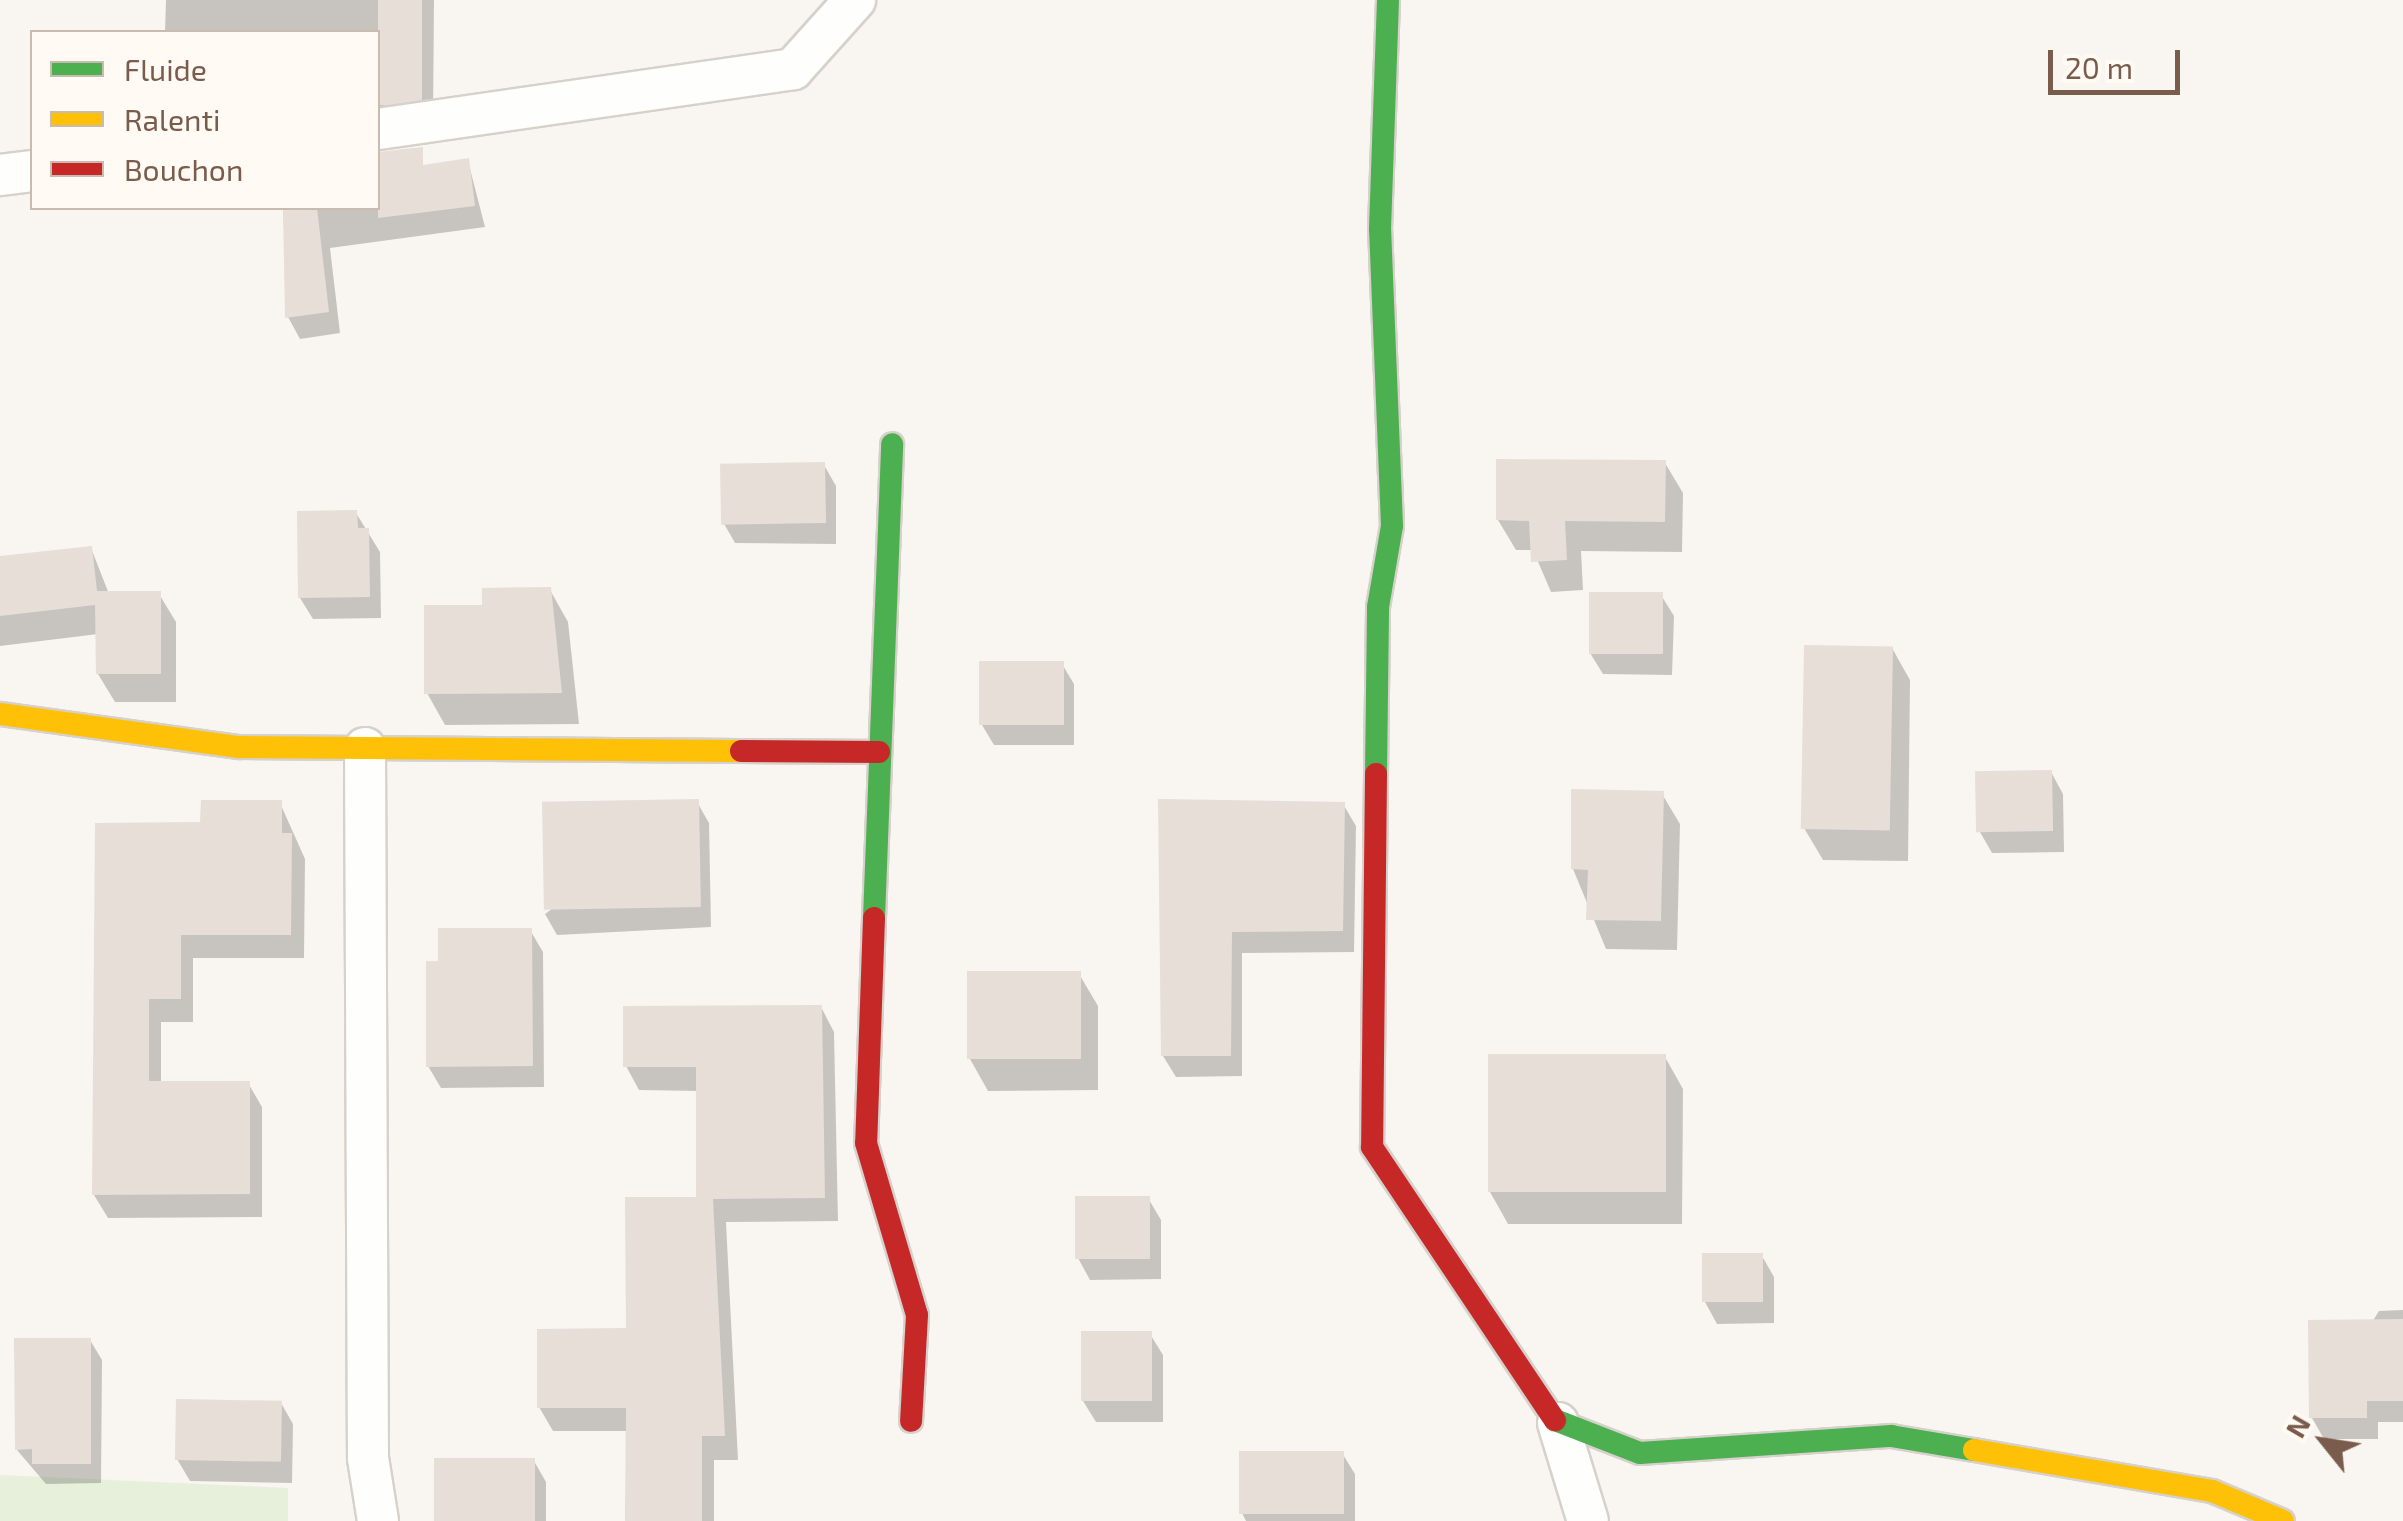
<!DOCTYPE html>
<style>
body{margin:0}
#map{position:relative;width:2403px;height:1521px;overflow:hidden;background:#f9f5f0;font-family:"Exo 2",sans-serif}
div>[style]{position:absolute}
.green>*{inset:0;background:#e7f0db}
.shadow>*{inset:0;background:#0003}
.building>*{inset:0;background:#e6ded7;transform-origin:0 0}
.roads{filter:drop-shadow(2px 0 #d7d1cb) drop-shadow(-2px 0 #d7d1cb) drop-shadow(0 2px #d7d1cb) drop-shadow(0 -2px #d7d1cb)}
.street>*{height:40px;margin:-20px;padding:0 20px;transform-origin:20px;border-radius:20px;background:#fefefd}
.fast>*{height:22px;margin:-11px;padding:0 11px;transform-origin:11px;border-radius:11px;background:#4caf50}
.slow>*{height:22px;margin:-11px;padding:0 11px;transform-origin:11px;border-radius:11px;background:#ffc107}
.jam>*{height:22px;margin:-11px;padding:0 11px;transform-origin:11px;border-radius:11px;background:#c62828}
span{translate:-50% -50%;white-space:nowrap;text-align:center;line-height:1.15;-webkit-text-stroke:8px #fffaf3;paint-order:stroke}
.legend{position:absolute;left:30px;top:30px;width:350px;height:180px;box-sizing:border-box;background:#fffaf3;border:2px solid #cabbb1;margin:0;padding:12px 18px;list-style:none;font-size:30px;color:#7a5c4d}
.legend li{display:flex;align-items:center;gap:20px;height:50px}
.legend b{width:50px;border:2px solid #cabbb1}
.north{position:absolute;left:2273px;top:1391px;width:100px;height:100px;-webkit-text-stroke:8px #fffaf3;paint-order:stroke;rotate:300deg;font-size:28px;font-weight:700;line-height:40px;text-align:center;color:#7a5c4d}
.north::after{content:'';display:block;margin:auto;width:35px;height:45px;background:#7a5c4d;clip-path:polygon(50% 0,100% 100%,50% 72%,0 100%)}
.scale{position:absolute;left:2048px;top:50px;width:132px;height:45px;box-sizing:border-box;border:5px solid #7a5c4d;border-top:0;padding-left:12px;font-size:30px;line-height:35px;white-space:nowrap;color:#7a5c4d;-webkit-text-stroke:8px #fffaf3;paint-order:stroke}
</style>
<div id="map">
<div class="green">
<div style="clip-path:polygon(0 1475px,288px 1488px,288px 1521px,0 1521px)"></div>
</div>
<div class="shadow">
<div style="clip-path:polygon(166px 0,434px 0,433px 118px,378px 126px,378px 32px,165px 32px)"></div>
<div style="clip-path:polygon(468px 161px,485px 227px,330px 248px,340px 333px,300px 339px,288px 317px,283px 208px,378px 208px,378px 174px)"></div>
<div style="clip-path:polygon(1665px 463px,1683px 493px,1682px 552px,1581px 551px,1583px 590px,1551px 592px,1533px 550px,1516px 550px,1498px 520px)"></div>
<div style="clip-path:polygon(824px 465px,836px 486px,836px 544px,735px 543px,723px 522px)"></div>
<div style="clip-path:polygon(356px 513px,380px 552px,381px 618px,313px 619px,300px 598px)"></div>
<div style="clip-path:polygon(91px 548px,109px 594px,159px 594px,176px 622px,176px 702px,115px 702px,98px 674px,98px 634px,0 646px,0 559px)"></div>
<div style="clip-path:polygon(550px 590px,568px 622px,579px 724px,445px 725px,427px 693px,485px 607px)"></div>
<div style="clip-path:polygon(1661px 595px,1674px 616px,1672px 675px,1603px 674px,1590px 653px)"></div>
<div style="clip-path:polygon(1892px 648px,1910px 680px,1908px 861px,1823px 860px,1804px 828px)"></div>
<div style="clip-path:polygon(1062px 664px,1074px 684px,1074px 745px,994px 745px,982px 725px)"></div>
<div style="clip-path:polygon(2051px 772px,2063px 794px,2064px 852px,1992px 853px,1980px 832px)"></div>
<div style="clip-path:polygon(1662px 794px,1680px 824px,1677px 950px,1606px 949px,1573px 869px)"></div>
<div style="clip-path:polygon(697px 802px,709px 823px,711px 927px,557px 935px,545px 914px)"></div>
<div style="clip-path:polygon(1160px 802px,1343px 804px,1356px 826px,1354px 952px,1242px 953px,1242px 1076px,1176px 1077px,1163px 1056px)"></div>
<div style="clip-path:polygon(280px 803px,305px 859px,304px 958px,193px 958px,193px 1022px,161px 1022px,161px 1083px,248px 1083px,262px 1107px,262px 1217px,108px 1218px,94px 1195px,97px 825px,203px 824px)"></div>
<div style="clip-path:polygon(530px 930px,543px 952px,544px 1087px,441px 1088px,428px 1066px,441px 964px)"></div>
<div style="clip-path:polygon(1079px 974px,1098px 1006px,1098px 1090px,988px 1091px,970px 1059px)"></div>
<div style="clip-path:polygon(821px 1007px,834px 1032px,838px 1221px,726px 1222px,738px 1460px,714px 1460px,714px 1521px,625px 1521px,628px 1431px,553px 1431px,539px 1407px,628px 1331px,699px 1200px,699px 1091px,639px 1090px,626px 1066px)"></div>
<div style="clip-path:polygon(1665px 1057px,1683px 1089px,1682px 1224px,1508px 1224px,1490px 1192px)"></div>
<div style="clip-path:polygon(1148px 1198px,1161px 1220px,1161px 1279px,1090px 1280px,1078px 1258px)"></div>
<div style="clip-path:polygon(1762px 1256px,1774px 1277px,1774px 1323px,1717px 1324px,1705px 1302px)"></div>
<div style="clip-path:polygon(2403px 1310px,2403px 1422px,2378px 1422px,2378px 1439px,2324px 1439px,2312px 1418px,2379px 1311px)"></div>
<div style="clip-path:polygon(1150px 1334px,1163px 1355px,1163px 1422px,1096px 1422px,1083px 1401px)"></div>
<div style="clip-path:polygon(90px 1340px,102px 1360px,101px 1483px,46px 1484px,17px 1450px)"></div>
<div style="clip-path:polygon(281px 1403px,293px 1424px,292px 1483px,190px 1481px,177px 1459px)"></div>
<div style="clip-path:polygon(1342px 1453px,1355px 1474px,1355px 1521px,1246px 1521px,1242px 1513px)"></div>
<div style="clip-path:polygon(534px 1461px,546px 1482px,546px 1521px,436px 1521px)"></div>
</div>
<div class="building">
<div style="left:378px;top:0;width:44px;height:105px"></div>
<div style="clip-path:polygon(423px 147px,423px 165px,469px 158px,475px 206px,378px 218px,378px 152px)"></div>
<div style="clip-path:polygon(283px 208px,317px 208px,329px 312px,285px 318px)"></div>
<div style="clip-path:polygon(1496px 459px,1666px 460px,1665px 522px,1565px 521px,1567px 560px,1531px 562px,1529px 521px,1496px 520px)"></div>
<div style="left:825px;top:462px;width:61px;height:105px;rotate:89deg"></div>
<div style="clip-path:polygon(357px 510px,358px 528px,369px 528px,370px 597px,298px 598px,297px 511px)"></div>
<div style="clip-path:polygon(92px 546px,97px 591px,161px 591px,161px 674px,96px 674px,95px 605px,0 616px,0 556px)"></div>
<div style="clip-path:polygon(551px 587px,562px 693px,424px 694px,424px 605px,482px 605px,482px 588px)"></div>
<div style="left:1589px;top:592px;width:74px;height:62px"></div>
<div style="left:1804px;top:645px;width:89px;height:184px;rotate:1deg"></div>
<div style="left:1064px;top:661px;width:64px;height:85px;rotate:90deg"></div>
<div style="left:2052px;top:770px;width:61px;height:77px;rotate:89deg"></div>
<div style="clip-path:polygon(1571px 789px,1664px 791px,1661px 921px,1586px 920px,1588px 870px,1571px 869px)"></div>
<div style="left:699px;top:799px;width:108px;height:157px;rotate:89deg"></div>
<div style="clip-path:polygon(1158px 799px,1345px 802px,1343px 931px,1232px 932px,1231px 1056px,1161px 1056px)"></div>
<div style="clip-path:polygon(201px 800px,282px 800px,282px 833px,292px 833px,291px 935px,181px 935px,181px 999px,149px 999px,149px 1081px,250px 1081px,250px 1194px,92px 1195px,95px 823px,200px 822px)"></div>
<div style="clip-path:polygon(438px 928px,532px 928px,533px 1066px,426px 1067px,426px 961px,438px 961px)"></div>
<div style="left:967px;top:971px;width:114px;height:88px"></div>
<div style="clip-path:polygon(822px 1005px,825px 1198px,713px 1199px,725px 1436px,702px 1436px,702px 1521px,625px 1521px,626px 1408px,537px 1408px,537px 1329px,626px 1328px,625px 1197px,696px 1197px,696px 1067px,623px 1067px,623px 1006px)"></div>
<div style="left:1488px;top:1054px;width:178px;height:138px"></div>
<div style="left:1075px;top:1196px;width:75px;height:63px"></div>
<div style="left:1763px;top:1253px;width:49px;height:61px;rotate:90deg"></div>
<div style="clip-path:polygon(2403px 1319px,2403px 1401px,2367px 1401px,2367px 1418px,2309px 1418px,2308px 1320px)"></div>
<div style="left:1081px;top:1331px;width:71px;height:70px"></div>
<div style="clip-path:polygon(14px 1338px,91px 1338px,91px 1464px,32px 1464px,32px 1449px,15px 1450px)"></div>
<div style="left:176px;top:1399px;width:106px;height:61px;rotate:1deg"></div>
<div style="left:1344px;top:1451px;width:63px;height:105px;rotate:90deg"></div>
<div style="left:535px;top:1458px;width:63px;height:101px;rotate:90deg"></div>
</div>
<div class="roads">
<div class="street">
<div style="left:378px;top:129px;width:419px;rotate:-8.2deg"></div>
<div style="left:793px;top:69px;width:93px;rotate:-48.1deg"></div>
<div style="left:0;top:175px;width:32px;rotate:-7deg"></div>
<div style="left:365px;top:748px;width:710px;rotate:89.76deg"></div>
<div style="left:368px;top:1458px;width:64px;rotate:81deg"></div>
<div style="left:1558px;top:1423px;width:102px;rotate:73deg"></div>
</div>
<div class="fast">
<div style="left:1376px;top:774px;width:167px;rotate:-89.3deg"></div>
<div style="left:1378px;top:607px;width:82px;rotate:-80.2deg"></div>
<div style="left:1392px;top:526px;width:297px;rotate:-92.3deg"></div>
<div style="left:1380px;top:229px;width:229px;rotate:-88deg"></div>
<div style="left:874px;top:918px;width:474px;rotate:-87.8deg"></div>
<div style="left:1555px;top:1420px;width:91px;rotate:21.2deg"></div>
<div style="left:1640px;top:1453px;width:252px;rotate:-3.9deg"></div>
<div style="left:1891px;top:1436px;width:84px;rotate:9.6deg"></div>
</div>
<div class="slow">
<div style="left:0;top:714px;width:241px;rotate:7.9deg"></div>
<div style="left:239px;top:747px;width:502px;rotate:0.46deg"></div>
<div style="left:1974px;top:1450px;width:242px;rotate:9.8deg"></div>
<div style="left:2212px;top:1491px;width:77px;rotate:22.9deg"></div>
</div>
<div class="jam">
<div style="left:741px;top:751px;width:138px;rotate:0.4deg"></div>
<div style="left:1376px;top:774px;width:373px;rotate:90.6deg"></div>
<div style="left:1372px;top:1147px;width:329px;rotate:56.2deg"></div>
<div style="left:874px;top:918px;width:225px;rotate:92deg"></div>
<div style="left:866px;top:1143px;width:179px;rotate:73.5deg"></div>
<div style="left:917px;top:1315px;width:106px;rotate:93.2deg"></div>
</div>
</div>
<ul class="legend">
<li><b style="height:12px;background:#4caf50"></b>Fluide</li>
<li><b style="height:12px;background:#ffc107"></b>Ralenti</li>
<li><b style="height:12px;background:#c62828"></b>Bouchon</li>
</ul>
<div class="north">N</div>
<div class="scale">20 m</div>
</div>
